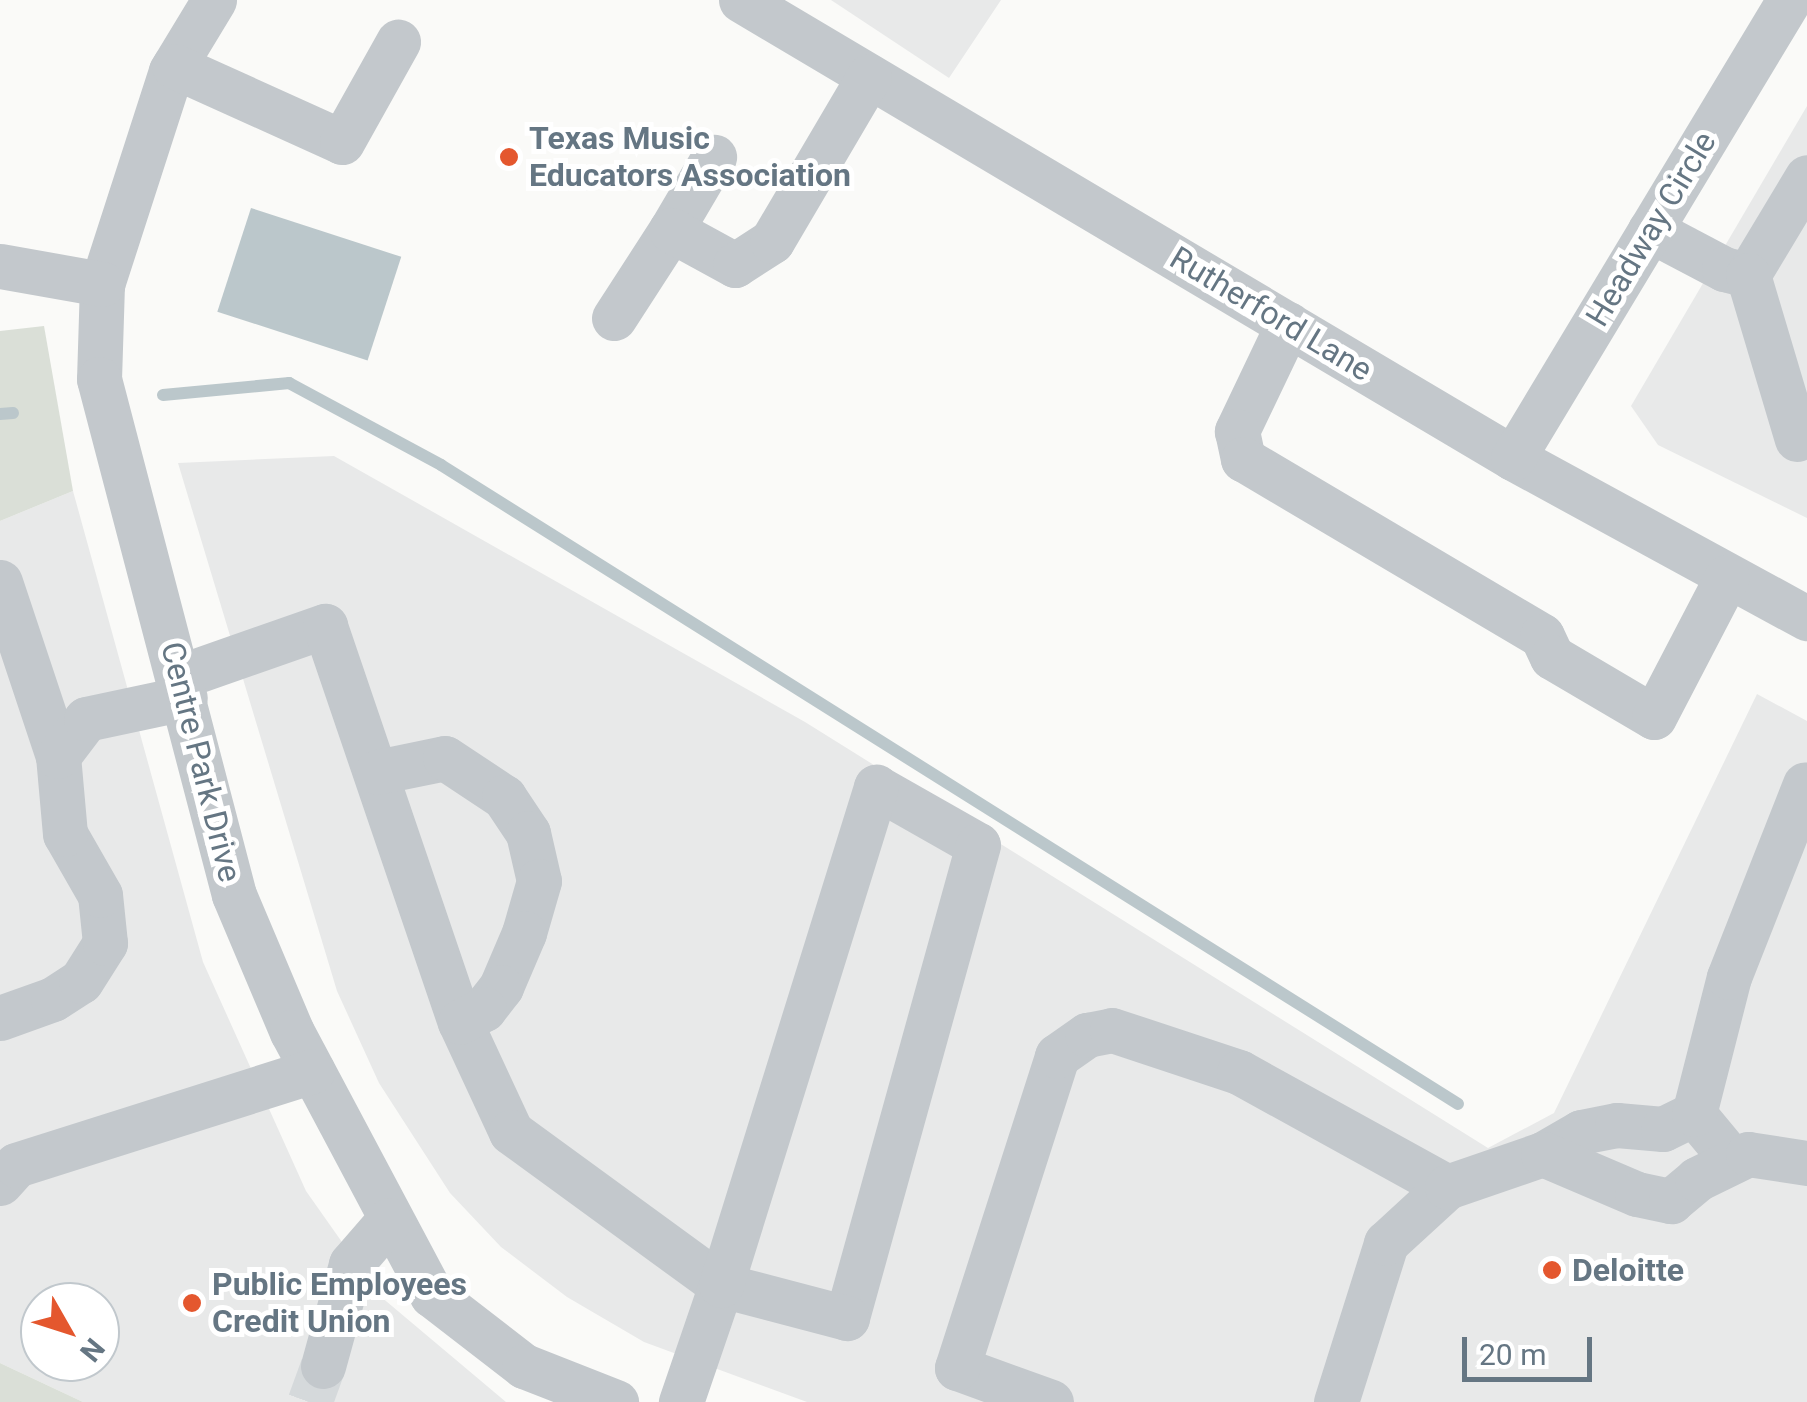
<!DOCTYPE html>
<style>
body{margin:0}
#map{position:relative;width:1807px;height:1402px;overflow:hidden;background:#fafaf8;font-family:Roboto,sans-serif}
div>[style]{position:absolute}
.built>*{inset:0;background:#e8e9e9}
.green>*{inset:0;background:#dadfd7}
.water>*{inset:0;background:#bbc7cb;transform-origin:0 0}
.stream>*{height:12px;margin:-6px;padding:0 6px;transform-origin:6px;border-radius:6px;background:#bbc7cb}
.minor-tunnel>*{height:45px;margin-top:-22.5px;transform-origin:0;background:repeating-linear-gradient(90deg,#d5d9db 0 45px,transparent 0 67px)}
.minor>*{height:45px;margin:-22.5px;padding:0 22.5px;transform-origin:22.5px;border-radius:22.5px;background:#c3c8cc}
.dots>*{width:28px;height:28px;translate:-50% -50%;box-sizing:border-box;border:5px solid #fff;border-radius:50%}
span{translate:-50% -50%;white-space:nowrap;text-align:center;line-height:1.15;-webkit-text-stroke:10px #fff;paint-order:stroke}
.poi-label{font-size:32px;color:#657683;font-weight:700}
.left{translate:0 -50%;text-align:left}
.street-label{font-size:32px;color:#657683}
.north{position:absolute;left:20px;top:1282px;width:100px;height:100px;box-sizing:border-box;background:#fff;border:2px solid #c1c8cd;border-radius:50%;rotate:129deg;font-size:28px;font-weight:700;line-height:40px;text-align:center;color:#657683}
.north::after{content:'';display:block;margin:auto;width:35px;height:45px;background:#e4572e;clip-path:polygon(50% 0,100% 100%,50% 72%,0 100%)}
.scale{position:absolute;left:1462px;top:1337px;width:130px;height:45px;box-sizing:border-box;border:5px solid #657683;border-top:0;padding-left:12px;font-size:30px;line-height:35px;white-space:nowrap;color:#657683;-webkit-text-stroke:8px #fff;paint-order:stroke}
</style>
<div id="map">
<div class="built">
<div style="clip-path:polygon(831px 0,1001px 0,949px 78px)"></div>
<div style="clip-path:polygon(1807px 106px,1807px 518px,1658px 445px,1631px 406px)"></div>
<div style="clip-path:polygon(334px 456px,805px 722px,1488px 1148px,1554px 1113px,1757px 694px,1807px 721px,1807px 1402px,807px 1402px,644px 1342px,567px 1297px,501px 1247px,450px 1193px,379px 1083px,337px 991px,178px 463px)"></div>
<div style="clip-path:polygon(evenodd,73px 491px,203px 962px,306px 1191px,380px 1296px,506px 1402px,83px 1402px,0 1363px,0 521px,73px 491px,40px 1302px,100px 1302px,100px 1362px,40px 1362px,40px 1302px)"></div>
</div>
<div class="green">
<div style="clip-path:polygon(44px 326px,73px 491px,0 521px,0 331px)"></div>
<div style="clip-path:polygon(0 1363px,83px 1402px,0 1402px)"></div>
</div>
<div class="water">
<div style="left:251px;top:208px;width:158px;height:109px;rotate:18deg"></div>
</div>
<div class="stream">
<div style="left:163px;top:395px;width:127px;rotate:-5.4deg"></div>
<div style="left:289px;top:383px;width:173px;rotate:28.3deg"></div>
<div style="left:441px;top:465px;width:1201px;rotate:32.14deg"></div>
<div style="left:0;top:414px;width:13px;rotate:-4deg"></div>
</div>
<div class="minor-tunnel">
<div style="left:310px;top:1402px;width:38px;rotate:-70deg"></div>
</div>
<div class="minor">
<div style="left:214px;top:0;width:83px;rotate:121.2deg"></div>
<div style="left:171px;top:71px;width:224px;rotate:107.9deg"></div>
<div style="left:102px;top:284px;width:95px;rotate:91.8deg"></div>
<div style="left:99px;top:379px;width:533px;rotate:75.34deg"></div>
<div style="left:234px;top:895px;width:149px;rotate:67.1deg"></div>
<div style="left:292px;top:1032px;width:298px;rotate:62deg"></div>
<div style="left:432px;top:1295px;width:116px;rotate:37.7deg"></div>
<div style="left:524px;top:1366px;width:99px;rotate:21.4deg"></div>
<div style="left:741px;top:0;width:898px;rotate:30.68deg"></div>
<div style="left:1513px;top:458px;width:335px;rotate:28.6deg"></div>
<div style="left:174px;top:66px;width:184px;rotate:24.3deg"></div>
<div style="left:342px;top:142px;width:115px;rotate:-60.8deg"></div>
<div style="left:671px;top:230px;width:85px;rotate:-59.5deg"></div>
<div style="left:1650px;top:230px;width:84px;rotate:27.8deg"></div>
<div style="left:1724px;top:269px;width:25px;rotate:14deg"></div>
<div style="left:1748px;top:275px;width:114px;rotate:-59deg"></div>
<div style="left:0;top:266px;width:104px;rotate:10deg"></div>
<div style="left:1748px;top:275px;width:171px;rotate:73.4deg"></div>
<div style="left:614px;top:318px;width:105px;rotate:-57.1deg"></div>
<div style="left:671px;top:230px;width:73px;rotate:28.7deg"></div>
<div style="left:735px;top:265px;width:44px;rotate:-33deg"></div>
<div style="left:772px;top:241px;width:191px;rotate:-59.5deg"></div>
<div style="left:1288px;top:324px;width:119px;rotate:115.5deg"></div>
<div style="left:1237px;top:431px;width:29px;rotate:78deg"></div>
<div style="left:1243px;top:459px;width:347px;rotate:30.6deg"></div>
<div style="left:1542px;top:636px;width:23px;rotate:65deg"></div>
<div style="left:1552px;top:657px;width:118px;rotate:30.5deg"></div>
<div style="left:1654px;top:717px;width:158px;rotate:-62.5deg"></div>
<div style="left:1513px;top:458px;width:535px;rotate:-58.93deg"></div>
<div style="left:0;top:582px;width:183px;rotate:71.6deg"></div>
<div style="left:179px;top:677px;width:155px;rotate:-19.3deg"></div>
<div style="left:325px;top:626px;width:418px;rotate:71.2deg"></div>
<div style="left:460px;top:1022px;width:121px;rotate:65.1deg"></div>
<div style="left:511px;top:1132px;width:260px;rotate:36.1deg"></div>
<div style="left:721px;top:1285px;width:124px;rotate:108.9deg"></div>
<div style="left:377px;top:772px;width:69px;rotate:-11.6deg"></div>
<div style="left:445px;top:758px;width:71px;rotate:33.5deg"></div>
<div style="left:504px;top:797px;width:43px;rotate:56.3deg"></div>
<div style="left:528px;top:833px;width:49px;rotate:77.1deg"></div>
<div style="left:539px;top:881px;width:54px;rotate:106.1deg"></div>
<div style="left:524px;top:933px;width:59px;rotate:113.1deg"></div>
<div style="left:501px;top:987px;width:28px;rotate:128deg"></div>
<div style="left:484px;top:1009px;width:27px;rotate:152deg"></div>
<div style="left:876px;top:787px;width:117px;rotate:29.6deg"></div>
<div style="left:978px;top:845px;width:491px;rotate:105.5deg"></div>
<div style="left:847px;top:1318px;width:130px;rotate:-165.3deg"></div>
<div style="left:721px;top:1285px;width:522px;rotate:-72.71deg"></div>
<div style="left:0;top:1018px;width:56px;rotate:-19.7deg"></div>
<div style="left:53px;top:999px;width:33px;rotate:-33deg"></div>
<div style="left:81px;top:981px;width:45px;rotate:-57.7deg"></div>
<div style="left:105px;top:943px;width:48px;rotate:-95.9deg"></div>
<div style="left:100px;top:895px;width:70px;rotate:-119.8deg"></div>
<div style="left:65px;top:834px;width:78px;rotate:-95.1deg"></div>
<div style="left:58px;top:756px;width:46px;rotate:-52.9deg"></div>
<div style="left:86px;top:719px;width:101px;rotate:-12deg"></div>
<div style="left:1543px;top:1154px;width:44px;rotate:-30.1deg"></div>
<div style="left:1581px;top:1132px;width:37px;rotate:-11deg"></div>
<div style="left:1617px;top:1125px;width:46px;rotate:5deg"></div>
<div style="left:1663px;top:1129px;width:34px;rotate:-26deg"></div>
<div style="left:1733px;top:1161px;width:61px;rotate:-129.7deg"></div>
<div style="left:1694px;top:1114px;width:141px;rotate:-75.7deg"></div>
<div style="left:1729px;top:977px;width:207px;rotate:-68.5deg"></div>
<div style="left:0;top:1183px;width:24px;rotate:-48deg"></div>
<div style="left:16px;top:1165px;width:311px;rotate:-17.6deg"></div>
<div style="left:323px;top:1366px;width:106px;rotate:-74.6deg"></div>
<div style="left:351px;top:1264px;width:58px;rotate:-49.2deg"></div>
<div style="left:1051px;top:1402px;width:100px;rotate:-160.1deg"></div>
<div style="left:957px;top:1368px;width:328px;rotate:-72.2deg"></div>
<div style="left:1057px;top:1056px;width:37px;rotate:-35deg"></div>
<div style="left:1087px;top:1035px;width:25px;rotate:-11deg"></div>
<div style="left:1112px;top:1030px;width:134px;rotate:18.3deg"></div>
<div style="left:1239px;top:1072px;width:238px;rotate:28.9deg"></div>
<div style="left:1336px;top:1402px;width:167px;rotate:-72.5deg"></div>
<div style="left:1386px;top:1243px;width:83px;rotate:-42.6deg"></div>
<div style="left:1447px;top:1187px;width:102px;rotate:-19deg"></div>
<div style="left:1543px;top:1154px;width:102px;rotate:23.1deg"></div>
<div style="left:1637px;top:1194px;width:35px;rotate:12deg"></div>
<div style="left:1671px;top:1201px;width:34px;rotate:-40deg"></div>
<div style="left:1697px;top:1179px;width:57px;rotate:-26.1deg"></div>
<div style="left:1748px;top:1154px;width:60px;rotate:8.7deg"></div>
</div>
<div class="dots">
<div style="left:509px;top:157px;background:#e4572e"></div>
<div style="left:1552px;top:1270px;background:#e4572e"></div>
<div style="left:192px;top:1303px;background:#e4572e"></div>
</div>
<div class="poi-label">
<span class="left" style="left:529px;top:157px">Texas Music<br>Educators Association</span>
<span class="left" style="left:1572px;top:1270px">Deloitte</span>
<span class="left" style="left:212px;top:1303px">Public Employees<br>Credit Union</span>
</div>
<div class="street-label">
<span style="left:1651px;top:229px;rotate:-59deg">Headway Circle</span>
<span style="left:1271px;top:314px;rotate:31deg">Rutherford Lane</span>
<span style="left:201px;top:762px;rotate:76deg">Centre Park Drive</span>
</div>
<div class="north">N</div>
<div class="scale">20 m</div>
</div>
